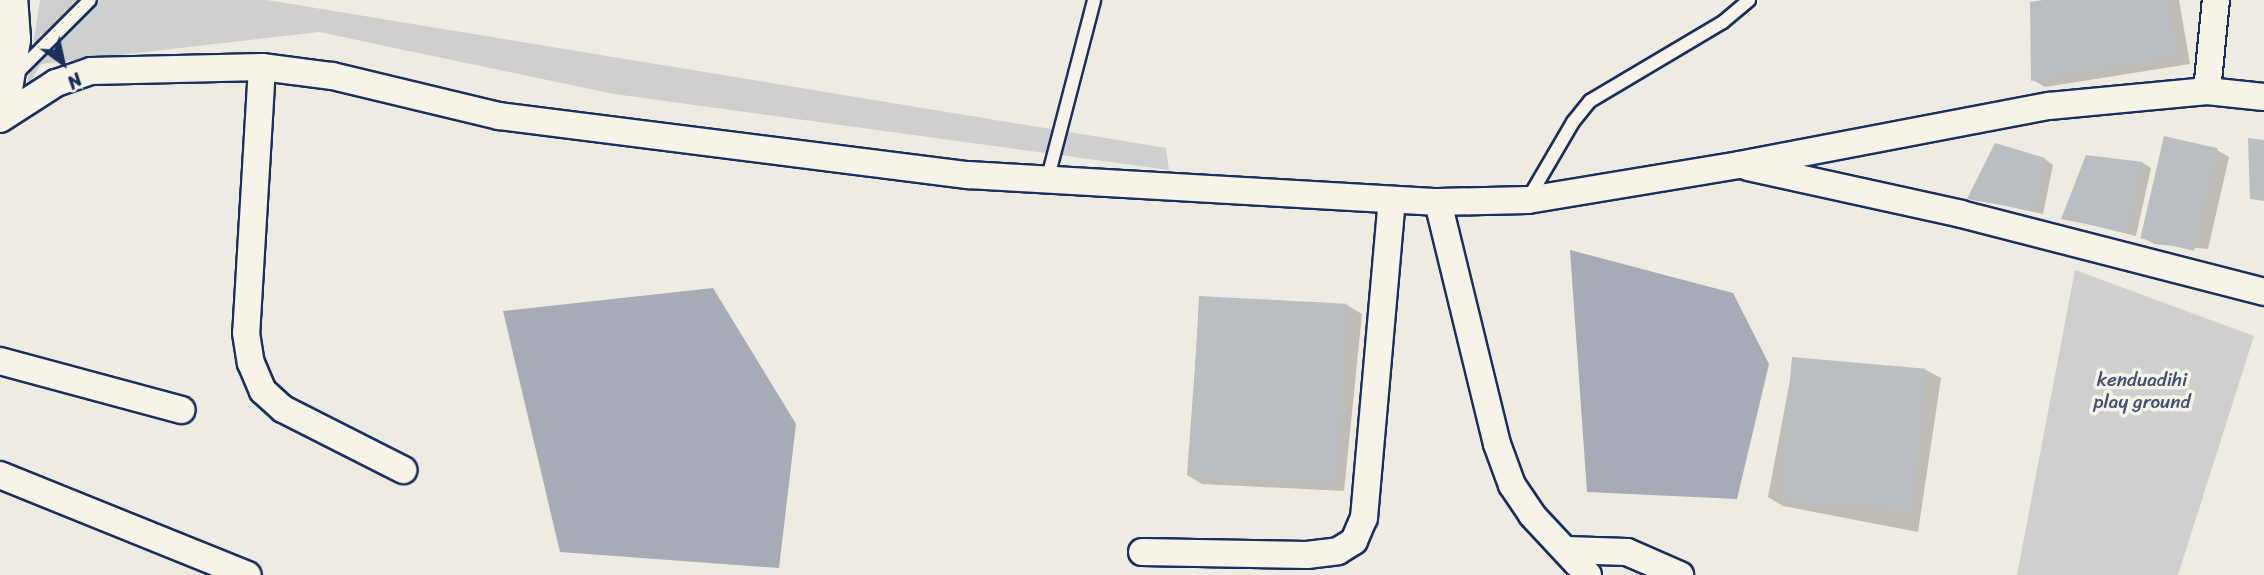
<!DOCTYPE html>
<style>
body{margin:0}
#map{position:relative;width:2264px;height:575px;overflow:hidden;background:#eeebe2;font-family:Sriracha,sans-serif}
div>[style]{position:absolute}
.green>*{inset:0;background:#cfcfcf}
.water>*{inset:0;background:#a6abb5}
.shadow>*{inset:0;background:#0003}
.building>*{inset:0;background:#babdc2;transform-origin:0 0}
.roads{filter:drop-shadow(2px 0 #1b2f5e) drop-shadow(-2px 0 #1b2f5e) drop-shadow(0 2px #1b2f5e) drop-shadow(0 -2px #1b2f5e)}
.lane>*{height:12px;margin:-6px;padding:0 6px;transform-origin:6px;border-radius:6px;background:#f7f3e8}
.street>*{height:26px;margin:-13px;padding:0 13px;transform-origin:13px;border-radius:13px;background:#f7f3e8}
.secondary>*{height:37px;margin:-18.5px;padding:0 18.5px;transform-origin:18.5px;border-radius:18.5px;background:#f7f3e8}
span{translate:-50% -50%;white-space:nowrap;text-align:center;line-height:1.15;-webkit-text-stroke:7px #f7f3e8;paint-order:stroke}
.park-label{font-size:19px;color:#3f4f75}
.north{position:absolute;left:28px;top:28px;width:70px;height:70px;-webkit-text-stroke:5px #f7f3e8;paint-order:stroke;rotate:147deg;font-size:19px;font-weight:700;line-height:28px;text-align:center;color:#1b2f5e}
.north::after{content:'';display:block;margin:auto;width:24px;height:32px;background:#1b2f5e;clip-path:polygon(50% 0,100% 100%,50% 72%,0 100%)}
</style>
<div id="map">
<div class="green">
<div style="clip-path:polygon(40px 0,267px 0,1166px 148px,1169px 170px,614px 94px,319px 32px,41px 64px,26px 90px)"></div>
<div style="clip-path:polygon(2075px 270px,2254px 336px,2178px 575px,2017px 575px)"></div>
</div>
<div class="water">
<div style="clip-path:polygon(1570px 250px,1733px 293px,1769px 364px,1737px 499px,1587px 492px)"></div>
<div style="clip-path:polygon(713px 288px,796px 424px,779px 568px,560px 552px,503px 311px)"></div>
</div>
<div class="shadow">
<div style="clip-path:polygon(2054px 0,2179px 0,2190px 64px,2045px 87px,2033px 80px)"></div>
<div style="clip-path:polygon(2217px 150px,2229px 157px,2208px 249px,2154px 244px,2142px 237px)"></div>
<div style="clip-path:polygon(2045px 159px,2053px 165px,2043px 214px,1970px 198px)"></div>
<div style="clip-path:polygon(2143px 163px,2151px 168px,2136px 236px,2063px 218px)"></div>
<div style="clip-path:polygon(1200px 298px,1347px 305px,1362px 314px,1344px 491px,1202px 484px,1187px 475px)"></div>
<div style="clip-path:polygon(1794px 359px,1926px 370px,1941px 378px,1918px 532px,1783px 506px,1768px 497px)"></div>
</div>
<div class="building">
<div style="clip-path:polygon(2043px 0,2168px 0,2178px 57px,2031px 81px,2030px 2px)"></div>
<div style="left:2164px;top:136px;width:55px;height:105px;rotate:13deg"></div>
<div style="clip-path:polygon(2248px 138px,2264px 140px,2264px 201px,2250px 199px)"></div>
<div style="clip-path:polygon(1995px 143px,2045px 158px,2035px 211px,1967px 199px)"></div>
<div style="clip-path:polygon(2086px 155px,2143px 162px,2127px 232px,2061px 219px)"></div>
<div style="left:1199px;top:296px;width:148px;height:181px;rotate:3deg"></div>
<div style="left:1792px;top:357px;width:134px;height:143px;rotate:5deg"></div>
</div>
<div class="roads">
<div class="lane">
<div style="left:14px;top:76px;width:107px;rotate:-45deg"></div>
<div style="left:1047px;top:181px;width:187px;rotate:-75.4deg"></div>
<div style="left:1528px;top:199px;width:89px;rotate:-59.7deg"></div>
<div style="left:1573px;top:122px;width:27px;rotate:-51deg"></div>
<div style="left:1590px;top:101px;width:155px;rotate:-30.7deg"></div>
<div style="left:1723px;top:22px;width:34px;rotate:-40deg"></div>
</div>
<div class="street">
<div style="left:262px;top:67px;width:266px;rotate:93.4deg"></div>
<div style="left:246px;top:333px;width:30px;rotate:81deg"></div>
<div style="left:251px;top:363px;width:30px;rotate:67deg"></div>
<div style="left:263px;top:391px;width:27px;rotate:42deg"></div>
<div style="left:283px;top:409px;width:135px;rotate:26.9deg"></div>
<div style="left:2207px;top:91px;width:91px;rotate:-84.4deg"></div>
<div style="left:0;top:119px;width:67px;rotate:-32.7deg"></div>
<div style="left:56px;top:83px;width:37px;rotate:-19deg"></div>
<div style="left:91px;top:71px;width:171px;rotate:-1.3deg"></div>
<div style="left:262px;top:67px;width:71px;rotate:7.3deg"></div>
<div style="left:332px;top:76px;width:172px;rotate:13.5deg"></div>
<div style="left:499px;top:116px;width:473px;rotate:7.2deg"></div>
<div style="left:968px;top:175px;width:471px;rotate:3.3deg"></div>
<div style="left:1438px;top:202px;width:90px;rotate:-1.3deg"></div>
<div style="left:1528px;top:200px;width:214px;rotate:-9.4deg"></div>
<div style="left:1739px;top:165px;width:316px;rotate:-10.8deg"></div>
<div style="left:2049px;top:106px;width:159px;rotate:-5.4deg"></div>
<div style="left:2207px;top:91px;width:57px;rotate:6deg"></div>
<div style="left:1748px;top:167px;width:218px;rotate:12.4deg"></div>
<div style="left:1961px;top:214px;width:313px;rotate:14.4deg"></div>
<div style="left:1438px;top:202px;width:249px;rotate:76.3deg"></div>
<div style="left:1497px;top:444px;width:44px;rotate:69.9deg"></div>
<div style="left:1512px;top:485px;width:36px;rotate:56deg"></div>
<div style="left:1532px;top:515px;width:82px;rotate:47deg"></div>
<div style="left:0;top:361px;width:188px;rotate:15.1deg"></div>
<div style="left:0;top:475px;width:267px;rotate:22deg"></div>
<div style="left:1566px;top:550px;width:61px;rotate:1.9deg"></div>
<div style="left:1627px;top:552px;width:58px;rotate:23.5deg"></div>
<div style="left:1142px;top:552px;width:165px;rotate:1deg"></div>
<div style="left:1307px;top:555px;width:31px;rotate:-7deg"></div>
<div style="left:1338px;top:551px;width:19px;rotate:-32deg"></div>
<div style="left:1354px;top:541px;width:25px;rotate:-67deg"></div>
<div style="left:1364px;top:518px;width:318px;rotate:-85deg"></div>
</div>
<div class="secondary">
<div style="left:0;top:107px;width:69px;rotate:-80.8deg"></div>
<div style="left:11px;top:39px;width:39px;rotate:-94deg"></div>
</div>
</div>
<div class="park-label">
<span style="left:2142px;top:391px">kenduadihi<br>play ground</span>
</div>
<div class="north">N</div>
</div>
